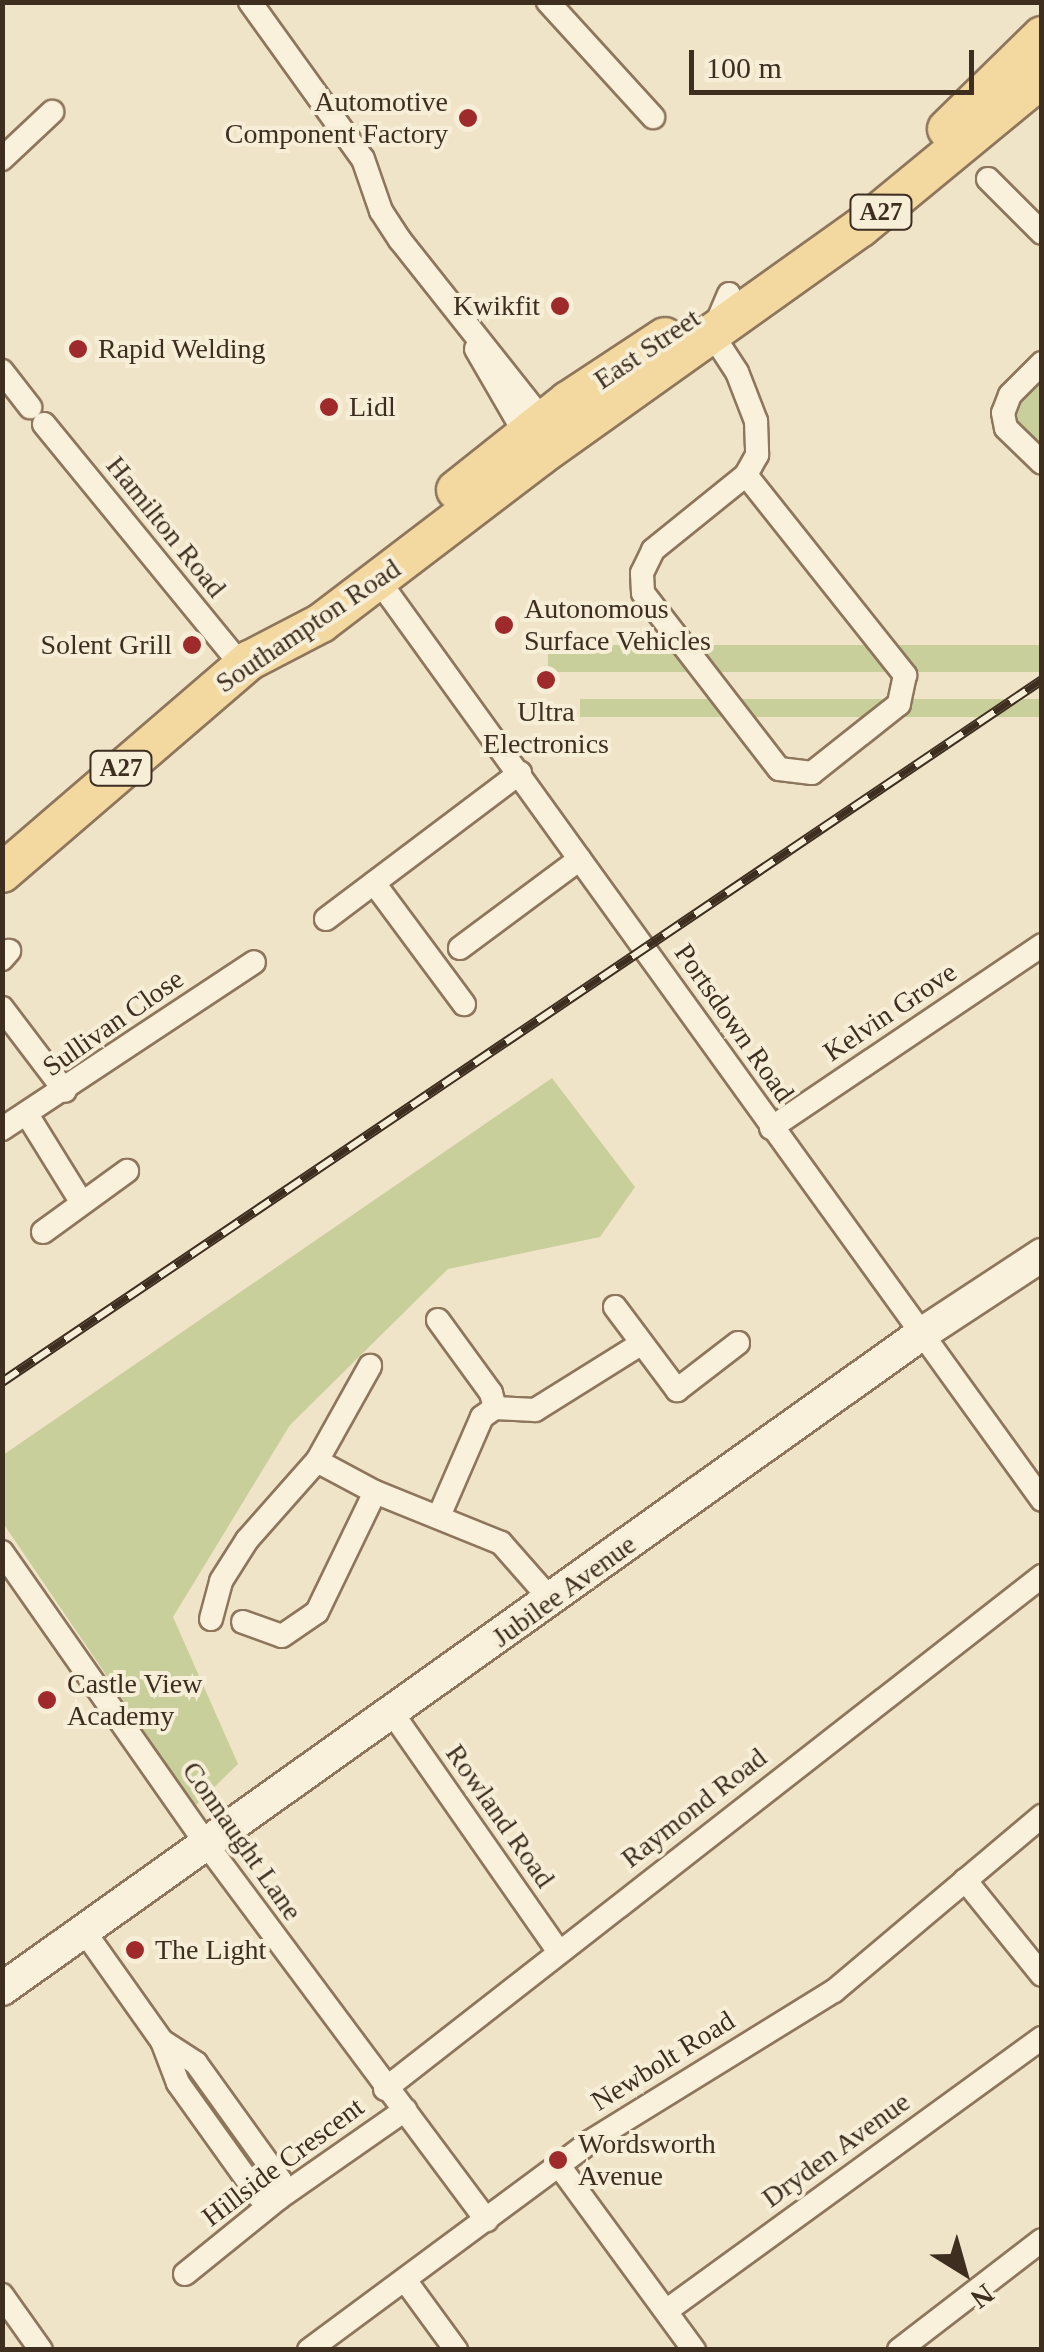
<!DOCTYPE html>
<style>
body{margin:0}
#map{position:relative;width:1044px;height:2352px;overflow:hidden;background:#f0e4c8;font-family:Georgia,serif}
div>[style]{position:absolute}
.green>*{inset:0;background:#c9cf9b;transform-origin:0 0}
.roads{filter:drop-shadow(2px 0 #8d765c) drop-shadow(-2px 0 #8d765c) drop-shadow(0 2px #8d765c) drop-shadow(0 -2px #8d765c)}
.street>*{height:22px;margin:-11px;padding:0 11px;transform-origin:11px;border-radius:11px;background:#faf1dc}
.secondary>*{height:32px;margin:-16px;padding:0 16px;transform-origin:16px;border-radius:16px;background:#faf1dc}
.primary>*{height:38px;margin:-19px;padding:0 19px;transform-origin:19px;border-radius:19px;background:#f3d9a0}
.rail>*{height:10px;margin-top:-5px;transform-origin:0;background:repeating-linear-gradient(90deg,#f7eed8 0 19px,#3d2e20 0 38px);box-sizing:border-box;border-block:2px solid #3d2e20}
.dots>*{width:28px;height:28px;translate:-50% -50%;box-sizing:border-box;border:5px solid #f7eed8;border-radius:50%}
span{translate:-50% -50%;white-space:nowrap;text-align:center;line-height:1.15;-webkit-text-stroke:8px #f7eed8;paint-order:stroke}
.shield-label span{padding:2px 8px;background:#f7eed8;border:2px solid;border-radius:8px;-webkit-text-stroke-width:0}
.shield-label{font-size:25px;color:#3d2e20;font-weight:700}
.poi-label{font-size:28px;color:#3d2e20}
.right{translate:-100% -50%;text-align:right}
.left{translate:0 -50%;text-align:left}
.street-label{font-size:28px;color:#3d2e20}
.frame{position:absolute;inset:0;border:5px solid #3d2e20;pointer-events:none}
.north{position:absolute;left:914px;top:2222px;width:100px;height:100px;-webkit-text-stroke:8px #f7eed8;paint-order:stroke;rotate:143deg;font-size:28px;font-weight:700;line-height:40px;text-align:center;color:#3d2e20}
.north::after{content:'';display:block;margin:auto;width:35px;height:45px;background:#3d2e20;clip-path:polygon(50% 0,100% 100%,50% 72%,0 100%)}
.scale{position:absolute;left:689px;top:50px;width:285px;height:45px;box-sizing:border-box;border:5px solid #3d2e20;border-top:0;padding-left:12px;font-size:30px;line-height:35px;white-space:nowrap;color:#3d2e20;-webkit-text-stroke:8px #f7eed8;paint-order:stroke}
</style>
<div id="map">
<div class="green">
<div style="clip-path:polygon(1041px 372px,1041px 453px,1015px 426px,1014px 405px)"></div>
<div style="left:1041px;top:645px;width:27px;height:493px;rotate:90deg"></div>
<div style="left:1041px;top:699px;width:18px;height:461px;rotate:90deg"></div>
<div style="clip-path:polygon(552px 1078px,635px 1187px,600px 1237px,448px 1269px,290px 1425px,173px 1617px,238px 1764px,195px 1806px,3px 1523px,3px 1455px)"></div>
</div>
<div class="roads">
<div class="street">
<div style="left:250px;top:2px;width:193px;rotate:54.3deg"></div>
<div style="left:363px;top:159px;width:55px;rotate:70.9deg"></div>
<div style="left:381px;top:211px;width:35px;rotate:57deg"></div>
<div style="left:400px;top:240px;width:238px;rotate:51.6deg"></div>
<div style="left:548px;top:2px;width:156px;rotate:47.6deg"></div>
<div style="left:2px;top:159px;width:69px;rotate:-43.2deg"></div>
<div style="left:988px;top:179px;width:76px;rotate:45deg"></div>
<div style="left:729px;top:294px;width:43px;rotate:113deg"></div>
<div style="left:712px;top:334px;width:45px;rotate:56.7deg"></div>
<div style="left:737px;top:372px;width:53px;rotate:68.8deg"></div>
<div style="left:756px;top:421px;width:34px;rotate:88deg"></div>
<div style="left:757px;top:455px;width:23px;rotate:119deg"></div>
<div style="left:746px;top:475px;width:256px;rotate:51.5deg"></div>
<div style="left:905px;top:675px;width:30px;rotate:102deg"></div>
<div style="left:899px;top:704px;width:111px;rotate:141.6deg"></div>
<div style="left:812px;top:773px;width:33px;rotate:-173deg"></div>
<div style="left:779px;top:769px;width:222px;rotate:-127.7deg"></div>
<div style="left:643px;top:593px;width:20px;rotate:-93deg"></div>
<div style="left:642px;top:573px;width:25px;rotate:-64deg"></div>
<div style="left:653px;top:550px;width:119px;rotate:-38.9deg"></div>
<div style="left:476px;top:349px;width:108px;rotate:59.9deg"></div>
<div style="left:1042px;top:363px;width:45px;rotate:135deg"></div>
<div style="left:1010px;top:395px;width:19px;rotate:111deg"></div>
<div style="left:1003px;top:413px;width:15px;rotate:79deg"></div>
<div style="left:1006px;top:428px;width:50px;rotate:44.2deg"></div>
<div style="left:2px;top:371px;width:46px;rotate:52.1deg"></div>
<div style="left:44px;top:424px;width:314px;rotate:50.7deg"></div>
<div style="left:379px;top:581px;width:1133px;rotate:54.19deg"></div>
<div style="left:374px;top:883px;width:151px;rotate:53.4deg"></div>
<div style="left:326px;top:919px;width:243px;rotate:-37deg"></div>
<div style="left:460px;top:948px;width:149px;rotate:-36.6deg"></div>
<div style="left:2px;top:959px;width:11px;rotate:-49deg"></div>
<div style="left:2px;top:1008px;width:104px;rotate:52.8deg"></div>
<div style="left:28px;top:1116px;width:102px;rotate:58.2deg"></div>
<div style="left:771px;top:1128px;width:327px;rotate:-34deg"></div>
<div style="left:2px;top:1129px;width:302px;rotate:-33.5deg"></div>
<div style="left:43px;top:1232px;width:104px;rotate:-36deg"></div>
<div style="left:615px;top:1307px;width:104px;rotate:53.2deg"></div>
<div style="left:677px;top:1390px;width:77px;rotate:-37.6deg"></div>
<div style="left:438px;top:1320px;width:90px;rotate:54deg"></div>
<div style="left:491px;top:1393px;width:16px;rotate:75deg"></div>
<div style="left:317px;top:1461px;width:66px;rotate:28.1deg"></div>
<div style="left:375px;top:1492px;width:136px;rotate:22deg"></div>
<div style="left:501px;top:1543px;width:76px;rotate:48.7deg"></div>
<div style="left:439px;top:1516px;width:108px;rotate:-66.5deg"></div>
<div style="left:482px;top:1417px;width:16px;rotate:-35deg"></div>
<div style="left:495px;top:1408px;width:40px;rotate:2.9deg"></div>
<div style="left:535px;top:1410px;width:123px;rotate:-32deg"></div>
<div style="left:2px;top:1552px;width:353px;rotate:55deg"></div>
<div style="left:204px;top:1841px;width:473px;rotate:53.3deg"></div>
<div style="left:211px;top:1619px;width:39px;rotate:-75deg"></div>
<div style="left:221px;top:1581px;width:49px;rotate:-57.6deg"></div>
<div style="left:247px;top:1540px;width:106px;rotate:-48.5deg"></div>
<div style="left:317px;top:1461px;width:109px;rotate:-60.8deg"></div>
<div style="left:243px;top:1622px;width:41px;rotate:19.7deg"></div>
<div style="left:282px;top:1636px;width:42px;rotate:-34.4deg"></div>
<div style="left:317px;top:1612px;width:133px;rotate:-64.2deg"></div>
<div style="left:393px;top:1714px;width:290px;rotate:55.1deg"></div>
<div style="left:965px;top:1880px;width:122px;rotate:51deg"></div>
<div style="left:84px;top:1931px;width:135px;rotate:54.7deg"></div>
<div style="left:162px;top:2041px;width:45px;rotate:69.1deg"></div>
<div style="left:178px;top:2083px;width:139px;rotate:54.4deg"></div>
<div style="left:259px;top:2196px;width:20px;rotate:6deg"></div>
<div style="left:279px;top:2198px;width:18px;rotate:-87deg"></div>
<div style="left:280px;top:2180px;width:144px;rotate:-125.7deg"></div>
<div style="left:196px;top:2063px;width:40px;rotate:-147.1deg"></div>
<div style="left:385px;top:2089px;width:834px;rotate:-37.98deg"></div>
<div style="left:560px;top:2167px;width:227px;rotate:53.8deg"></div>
<div style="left:185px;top:2274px;width:121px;rotate:-39deg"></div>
<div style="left:279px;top:2198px;width:154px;rotate:-34.9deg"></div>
<div style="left:405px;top:2280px;width:87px;rotate:53.9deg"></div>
<div style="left:2px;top:2295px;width:67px;rotate:54.7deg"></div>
<div style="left:666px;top:2311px;width:465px;rotate:-36deg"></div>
<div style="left:309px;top:2350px;width:351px;rotate:-36.5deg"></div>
<div style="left:591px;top:2141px;width:286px;rotate:-31.7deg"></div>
<div style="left:834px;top:1991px;width:272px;rotate:-40.1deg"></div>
<div style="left:899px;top:2350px;width:180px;rotate:-37.6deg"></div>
</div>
<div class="secondary">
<div style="left:2px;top:1989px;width:1127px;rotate:-35.47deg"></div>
<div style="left:920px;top:1335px;width:146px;rotate:-33.3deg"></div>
</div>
<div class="primary">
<div style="left:947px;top:129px;width:133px;rotate:-44.4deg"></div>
<div style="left:456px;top:490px;width:143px;rotate:-38.5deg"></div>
<div style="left:568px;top:401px;width:116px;rotate:-33.4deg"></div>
<div style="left:2px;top:873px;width:327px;rotate:-40.7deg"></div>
<div style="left:250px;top:660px;width:80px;rotate:-27.5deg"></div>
<div style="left:321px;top:623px;width:275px;rotate:-37.3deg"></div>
<div style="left:540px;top:456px;width:393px;rotate:-35.5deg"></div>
<div style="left:860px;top:228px;width:236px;rotate:-39.5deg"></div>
</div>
</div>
<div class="rail">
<div style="left:2px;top:1382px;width:1255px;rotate:-34.02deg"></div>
</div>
<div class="dots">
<div style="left:468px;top:118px;background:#9e2a2b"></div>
<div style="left:560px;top:306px;background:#9e2a2b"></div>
<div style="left:78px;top:349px;background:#9e2a2b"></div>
<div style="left:329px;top:407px;background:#9e2a2b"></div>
<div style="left:504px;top:625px;background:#9e2a2b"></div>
<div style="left:192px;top:645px;background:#9e2a2b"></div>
<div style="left:546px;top:680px;background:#9e2a2b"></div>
<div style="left:47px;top:1700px;background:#9e2a2b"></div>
<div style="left:135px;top:1950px;background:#9e2a2b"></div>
<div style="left:558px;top:2160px;background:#9e2a2b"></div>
</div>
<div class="shield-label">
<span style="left:881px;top:212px">A27</span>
<span style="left:121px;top:768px">A27</span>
</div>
<div class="poi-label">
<span class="right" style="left:448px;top:118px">Automotive<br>Component Factory</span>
<span class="right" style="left:540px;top:306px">Kwikfit</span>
<span class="left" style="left:98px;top:349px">Rapid Welding</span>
<span class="left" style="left:349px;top:407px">Lidl</span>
<span class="left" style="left:524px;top:625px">Autonomous<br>Surface Vehicles</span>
<span class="right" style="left:172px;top:645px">Solent Grill</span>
<span style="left:546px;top:728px">Ultra<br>Electronics</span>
<span class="left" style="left:67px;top:1700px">Castle View<br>Academy</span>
<span class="left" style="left:155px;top:1950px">The Light</span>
<span class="left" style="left:578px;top:2160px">Wordsworth<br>Avenue</span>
</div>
<div class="street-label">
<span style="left:647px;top:349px;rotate:-34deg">East Street</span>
<span style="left:166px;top:527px;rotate:51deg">Hamilton Road</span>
<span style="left:308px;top:626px;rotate:-34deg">Southampton Road</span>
<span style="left:890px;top:1012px;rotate:-34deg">Kelvin Grove</span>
<span style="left:113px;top:1023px;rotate:-35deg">Sullivan Close</span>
<span style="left:734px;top:1023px;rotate:55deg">Portsdown Road</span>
<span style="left:564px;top:1591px;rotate:-36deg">Jubilee Avenue</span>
<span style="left:694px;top:1808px;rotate:-38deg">Raymond Road</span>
<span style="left:500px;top:1816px;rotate:55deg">Rowland Road</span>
<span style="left:242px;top:1841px;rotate:55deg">Connaught Lane</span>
<span style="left:663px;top:2061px;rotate:-32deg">Newbolt Road</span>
<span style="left:836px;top:2150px;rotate:-36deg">Dryden Avenue</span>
<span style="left:283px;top:2162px;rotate:-37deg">Hillside Crescent</span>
</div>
<div class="frame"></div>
<div class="north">N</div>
<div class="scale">100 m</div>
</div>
